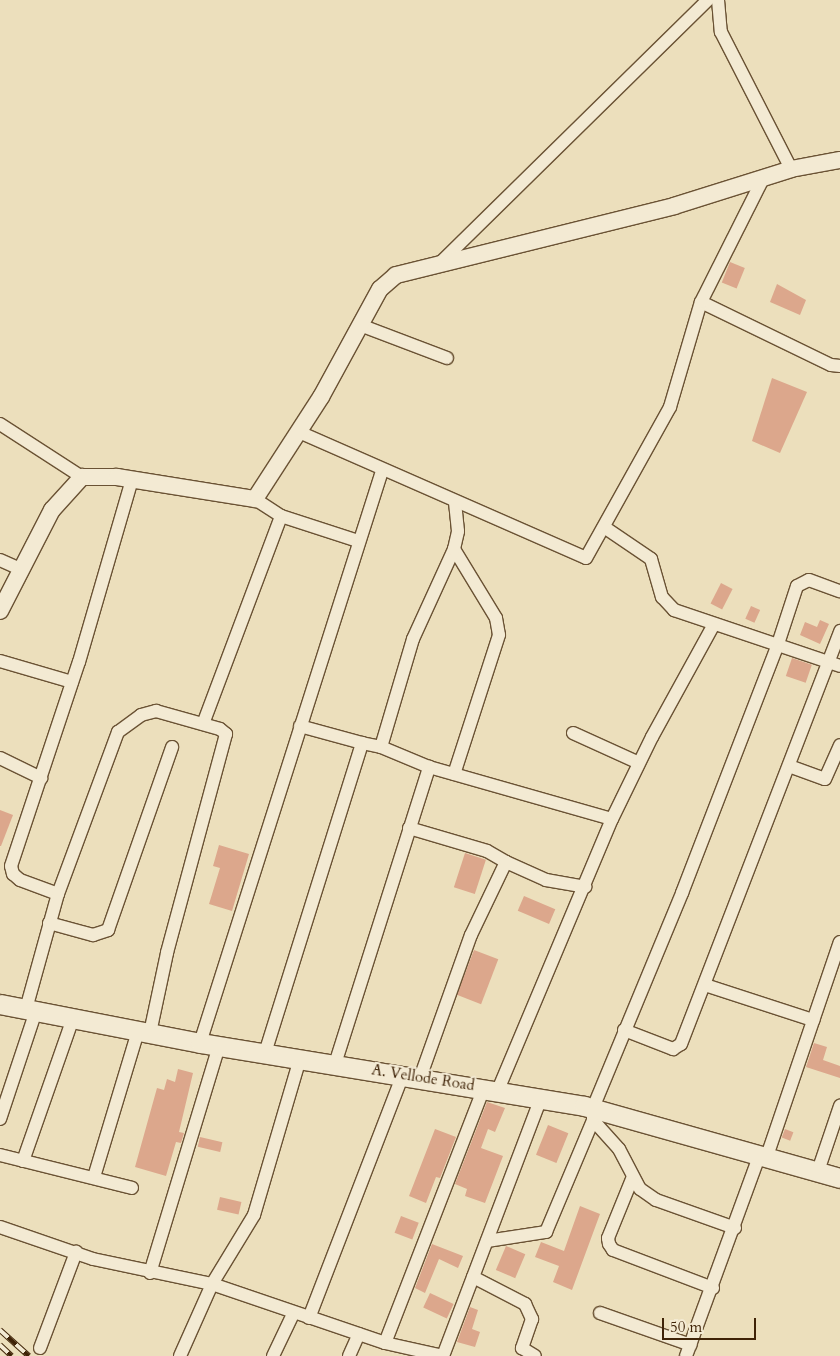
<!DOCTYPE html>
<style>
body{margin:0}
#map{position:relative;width:840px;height:1356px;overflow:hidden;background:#ecdfbc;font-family:Cardo,serif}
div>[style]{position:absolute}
.building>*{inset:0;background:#dca78c;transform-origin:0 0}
.roads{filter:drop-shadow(1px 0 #6a5234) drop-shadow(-1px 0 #6a5234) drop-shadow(0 1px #6a5234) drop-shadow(0 -1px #6a5234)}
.minor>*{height:12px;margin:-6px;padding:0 6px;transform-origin:6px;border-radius:6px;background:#f3ead3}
.tertiary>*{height:16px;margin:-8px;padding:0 8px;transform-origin:8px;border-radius:8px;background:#f3ead3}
.secondary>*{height:19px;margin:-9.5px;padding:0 9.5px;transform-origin:9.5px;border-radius:9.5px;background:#f3ead3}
.rail>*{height:5.5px;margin-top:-2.75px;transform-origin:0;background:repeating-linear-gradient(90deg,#f3ead3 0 11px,#3f2307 0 22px);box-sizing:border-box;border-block:1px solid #3f2307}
span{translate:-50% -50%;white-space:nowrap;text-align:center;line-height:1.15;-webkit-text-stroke:4px #f3ead3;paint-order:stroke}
.street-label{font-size:15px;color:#3f2307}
.scale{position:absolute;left:662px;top:1318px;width:94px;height:22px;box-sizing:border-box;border:2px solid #3f2307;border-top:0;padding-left:6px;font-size:15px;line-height:18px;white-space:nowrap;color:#3f2307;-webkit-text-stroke:4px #f3ead3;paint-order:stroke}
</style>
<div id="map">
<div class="building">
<div style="left:730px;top:262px;width:16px;height:22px;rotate:22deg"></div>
<div style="clip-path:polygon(777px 284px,806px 300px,800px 315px,770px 302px)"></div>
<div style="clip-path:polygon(772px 378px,807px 392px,780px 453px,752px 441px)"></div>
<div style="left:721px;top:583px;width:13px;height:23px;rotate:27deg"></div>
<div style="left:751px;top:606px;width:10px;height:14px;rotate:24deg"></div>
<div style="clip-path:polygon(820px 620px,829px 624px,820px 644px,800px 635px,805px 622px,817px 627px)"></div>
<div style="left:792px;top:658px;width:21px;height:19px;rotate:19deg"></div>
<div style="clip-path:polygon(0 810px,13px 815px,1px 846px,0 846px)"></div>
<div style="clip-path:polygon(219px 845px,249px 854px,232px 911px,209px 904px,220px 868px,213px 866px)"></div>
<div style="left:465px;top:853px;width:22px;height:36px;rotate:18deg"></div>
<div style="left:524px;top:896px;width:34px;height:16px;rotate:23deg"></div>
<div style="left:474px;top:950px;width:26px;height:48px;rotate:21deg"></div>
<div style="clip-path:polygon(814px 1043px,827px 1047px,823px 1060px,840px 1066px,840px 1078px,806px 1067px)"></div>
<div style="clip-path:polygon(178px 1069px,193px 1073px,179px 1132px,184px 1133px,181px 1143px,176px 1142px,166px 1176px,135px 1167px,157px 1088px,164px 1090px,167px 1079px,175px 1082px)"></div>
<div style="clip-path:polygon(487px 1102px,505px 1108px,495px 1132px,488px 1129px,481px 1148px,503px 1156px,485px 1203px,465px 1196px,467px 1189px,455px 1184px)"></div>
<div style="left:548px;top:1125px;width:22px;height:32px;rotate:22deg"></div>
<div style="clip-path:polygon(435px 1129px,456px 1137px,440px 1178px,436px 1177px,426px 1203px,409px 1196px)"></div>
<div style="left:785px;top:1129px;width:9px;height:9px;rotate:21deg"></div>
<div style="left:200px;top:1137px;width:23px;height:10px;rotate:13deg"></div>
<div style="left:220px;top:1197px;width:22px;height:13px;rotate:13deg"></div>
<div style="clip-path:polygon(580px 1206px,600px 1214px,572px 1290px,553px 1282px,559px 1266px,535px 1257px,541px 1242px,564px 1251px)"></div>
<div style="left:401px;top:1216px;width:19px;height:18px;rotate:21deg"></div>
<div style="clip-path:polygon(432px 1244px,463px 1256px,458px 1268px,439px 1259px,425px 1293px,415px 1288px)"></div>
<div style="left:506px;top:1246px;width:21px;height:26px;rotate:23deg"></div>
<div style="left:430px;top:1293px;width:26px;height:16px;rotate:25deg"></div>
<div style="clip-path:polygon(470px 1307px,478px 1310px,472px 1329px,480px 1332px,475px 1347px,457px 1342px)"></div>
</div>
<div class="roads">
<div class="minor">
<div style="left:718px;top:0;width:32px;rotate:85deg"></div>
<div style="left:721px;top:32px;width:154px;rotate:62.9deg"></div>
<div style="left:437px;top:266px;width:380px;rotate:-44.5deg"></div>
<div style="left:701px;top:302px;width:144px;rotate:25.9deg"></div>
<div style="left:831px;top:365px;width:9px;rotate:6deg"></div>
<div style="left:360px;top:325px;width:93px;rotate:20.8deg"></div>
<div style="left:0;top:424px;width:98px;rotate:32.9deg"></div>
<div style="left:299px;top:432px;width:313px;rotate:23.7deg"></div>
<div style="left:586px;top:558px;width:173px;rotate:-60.9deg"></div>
<div style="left:670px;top:407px;width:109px;rotate:-73.6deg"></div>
<div style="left:701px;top:302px;width:140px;rotate:-63.3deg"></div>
<div style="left:281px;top:516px;width:81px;rotate:18deg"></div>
<div style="left:604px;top:527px;width:57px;rotate:34.2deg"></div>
<div style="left:651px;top:559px;width:40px;rotate:74deg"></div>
<div style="left:662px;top:597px;width:18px;rotate:47deg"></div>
<div style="left:674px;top:610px;width:175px;rotate:18.6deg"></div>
<div style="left:454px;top:549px;width:81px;rotate:58.7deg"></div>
<div style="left:496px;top:618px;width:17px;rotate:80deg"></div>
<div style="left:499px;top:635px;width:146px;rotate:107.9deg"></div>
<div style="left:0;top:560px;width:24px;rotate:24deg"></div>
<div style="left:0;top:661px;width:75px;rotate:16.3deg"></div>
<div style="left:203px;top:724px;width:222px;rotate:-69.4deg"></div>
<div style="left:281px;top:516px;width:31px;rotate:-147deg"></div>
<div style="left:300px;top:726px;width:64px;rotate:15.3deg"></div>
<div style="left:573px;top:733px;width:72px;rotate:24.4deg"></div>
<div style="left:381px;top:747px;width:52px;rotate:22.6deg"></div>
<div style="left:429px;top:767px;width:190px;rotate:15.9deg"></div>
<div style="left:0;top:758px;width:46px;rotate:26deg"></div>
<div style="left:789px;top:766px;width:38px;rotate:20deg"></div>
<div style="left:825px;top:779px;width:37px;rotate:-66deg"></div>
<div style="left:409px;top:828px;width:81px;rotate:16.4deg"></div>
<div style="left:487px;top:851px;width:22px;rotate:30deg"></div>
<div style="left:58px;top:894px;width:40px;rotate:-159.8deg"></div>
<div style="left:20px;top:880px;width:9px;rotate:-139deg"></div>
<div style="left:13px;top:874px;width:8px;rotate:-104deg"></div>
<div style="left:11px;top:866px;width:215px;rotate:-71.6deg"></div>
<div style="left:79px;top:662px;width:191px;rotate:-73.8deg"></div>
<div style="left:49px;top:923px;width:46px;rotate:15.3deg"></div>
<div style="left:93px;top:935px;width:16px;rotate:-18deg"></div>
<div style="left:108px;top:930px;width:194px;rotate:-70.7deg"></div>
<div style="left:705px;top:985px;width:114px;rotate:18deg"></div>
<div style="left:26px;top:1009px;width:119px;rotate:-74.5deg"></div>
<div style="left:58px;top:894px;width:173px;rotate:-69.7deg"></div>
<div style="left:118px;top:732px;width:29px;rotate:-36deg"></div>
<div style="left:141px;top:715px;width:16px;rotate:-15deg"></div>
<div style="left:156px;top:711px;width:66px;rotate:15.7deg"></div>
<div style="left:220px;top:729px;width:8px;rotate:40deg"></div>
<div style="left:226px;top:734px;width:227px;rotate:105.1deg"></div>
<div style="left:167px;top:953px;width:82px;rotate:102deg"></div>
<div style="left:624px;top:1030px;width:53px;rotate:21.2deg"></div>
<div style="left:673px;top:1049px;width:9px;rotate:-32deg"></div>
<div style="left:681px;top:1044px;width:443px;rotate:-68.9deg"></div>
<div style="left:200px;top:1043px;width:600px;rotate:-72.35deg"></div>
<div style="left:265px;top:1053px;width:325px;rotate:-72.6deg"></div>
<div style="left:362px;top:743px;width:19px;rotate:12deg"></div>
<div style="left:381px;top:747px;width:113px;rotate:-73.5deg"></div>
<div style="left:413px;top:639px;width:99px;rotate:-65.5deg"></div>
<div style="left:454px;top:549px;width:18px;rotate:-77deg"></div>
<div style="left:458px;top:531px;width:28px;rotate:-96deg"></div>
<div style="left:335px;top:1064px;width:312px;rotate:-72.4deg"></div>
<div style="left:420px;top:1078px;width:152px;rotate:-70.4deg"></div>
<div style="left:471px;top:935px;width:81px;rotate:-64.4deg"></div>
<div style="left:506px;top:862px;width:44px;rotate:24.2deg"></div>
<div style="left:546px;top:880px;width:40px;rotate:10deg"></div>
<div style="left:498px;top:1090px;width:294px;rotate:-67.2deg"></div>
<div style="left:612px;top:819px;width:91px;rotate:-64deg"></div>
<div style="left:652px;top:737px;width:129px;rotate:-61.2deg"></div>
<div style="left:0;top:1119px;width:114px;rotate:-71.6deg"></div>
<div style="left:0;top:1155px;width:136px;rotate:14deg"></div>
<div style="left:767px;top:1156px;width:226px;rotate:-71.2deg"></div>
<div style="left:23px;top:1161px;width:151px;rotate:-70.7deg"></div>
<div style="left:818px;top:1171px;width:69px;rotate:-71.3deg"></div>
<div style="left:94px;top:1177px;width:152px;rotate:-73.2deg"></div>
<div style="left:632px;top:1179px;width:64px;rotate:112.1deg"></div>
<div style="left:608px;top:1238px;width:6px;rotate:81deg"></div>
<div style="left:609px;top:1244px;width:7px;rotate:56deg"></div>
<div style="left:613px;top:1250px;width:107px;rotate:20.8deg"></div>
<div style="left:0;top:1227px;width:98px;rotate:19deg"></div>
<div style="left:93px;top:1259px;width:122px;rotate:11.9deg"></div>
<div style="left:212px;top:1284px;width:183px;rotate:18.8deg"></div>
<div style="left:385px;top:1343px;width:59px;rotate:12.6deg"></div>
<div style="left:735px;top:1228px;width:84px;rotate:-160.5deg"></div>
<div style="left:656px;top:1200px;width:19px;rotate:-145deg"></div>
<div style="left:640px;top:1189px;width:45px;rotate:-117.7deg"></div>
<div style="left:619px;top:1149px;width:39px;rotate:-132deg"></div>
<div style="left:593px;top:1120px;width:12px;rotate:-90deg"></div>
<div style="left:593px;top:1108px;width:233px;rotate:-67.5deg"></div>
<div style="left:682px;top:893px;width:267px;rotate:-68.9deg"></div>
<div style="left:778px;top:644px;width:61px;rotate:-71.9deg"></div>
<div style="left:797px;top:586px;width:13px;rotate:-27deg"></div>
<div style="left:809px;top:580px;width:33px;rotate:20deg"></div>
<div style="left:487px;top:1241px;width:60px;rotate:-8.7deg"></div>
<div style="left:546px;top:1232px;width:121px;rotate:-67.2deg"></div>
<div style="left:150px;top:1273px;width:237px;rotate:-73.1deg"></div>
<div style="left:473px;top:1277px;width:59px;rotate:27.4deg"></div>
<div style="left:525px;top:1304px;width:17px;rotate:65deg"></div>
<div style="left:532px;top:1319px;width:31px;rotate:109deg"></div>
<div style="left:522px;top:1348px;width:15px;rotate:32deg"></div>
<div style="left:600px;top:1313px;width:96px;rotate:19.4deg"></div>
<div style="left:309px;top:1318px;width:261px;rotate:-68.9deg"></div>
<div style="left:385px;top:1343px;width:274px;rotate:-68.8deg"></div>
<div style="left:40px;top:1348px;width:103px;rotate:-69.4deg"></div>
<div style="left:180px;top:1356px;width:79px;rotate:-66deg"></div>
<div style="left:212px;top:1284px;width:81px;rotate:-58.7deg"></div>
<div style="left:254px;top:1215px;width:163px;rotate:-73.6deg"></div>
<div style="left:273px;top:1356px;width:47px;rotate:-64.5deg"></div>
<div style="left:349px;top:1356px;width:24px;rotate:-66deg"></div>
<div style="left:443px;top:1356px;width:276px;rotate:-69.2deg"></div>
<div style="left:686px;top:1356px;width:215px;rotate:-69.9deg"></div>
</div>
<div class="tertiary">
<div style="left:0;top:611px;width:114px;rotate:-62.8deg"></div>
<div style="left:52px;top:510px;width:45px;rotate:-47.7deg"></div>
<div style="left:82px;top:477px;width:35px"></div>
<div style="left:117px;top:477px;width:140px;rotate:9.1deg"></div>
<div style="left:255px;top:499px;width:121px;rotate:-57.1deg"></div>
<div style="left:321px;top:397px;width:123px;rotate:-61.4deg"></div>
<div style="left:380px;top:289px;width:21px;rotate:-41deg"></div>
<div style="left:396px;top:275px;width:286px;rotate:-13.9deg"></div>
<div style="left:674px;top:206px;width:123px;rotate:-17.5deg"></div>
<div style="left:791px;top:169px;width:50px;rotate:-10.4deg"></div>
</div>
<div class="secondary">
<div style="left:0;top:1004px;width:204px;rotate:11deg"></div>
<div style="left:200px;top:1043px;width:389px;rotate:9.3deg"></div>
<div style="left:584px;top:1106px;width:266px;rotate:15.7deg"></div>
</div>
</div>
<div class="rail">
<div style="left:0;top:1330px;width:39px;rotate:42deg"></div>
<div style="left:0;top:1345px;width:16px;rotate:43deg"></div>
</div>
<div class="street-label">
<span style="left:423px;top:1078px;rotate:9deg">A. Vellode Road</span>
</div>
<div class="scale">50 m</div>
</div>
